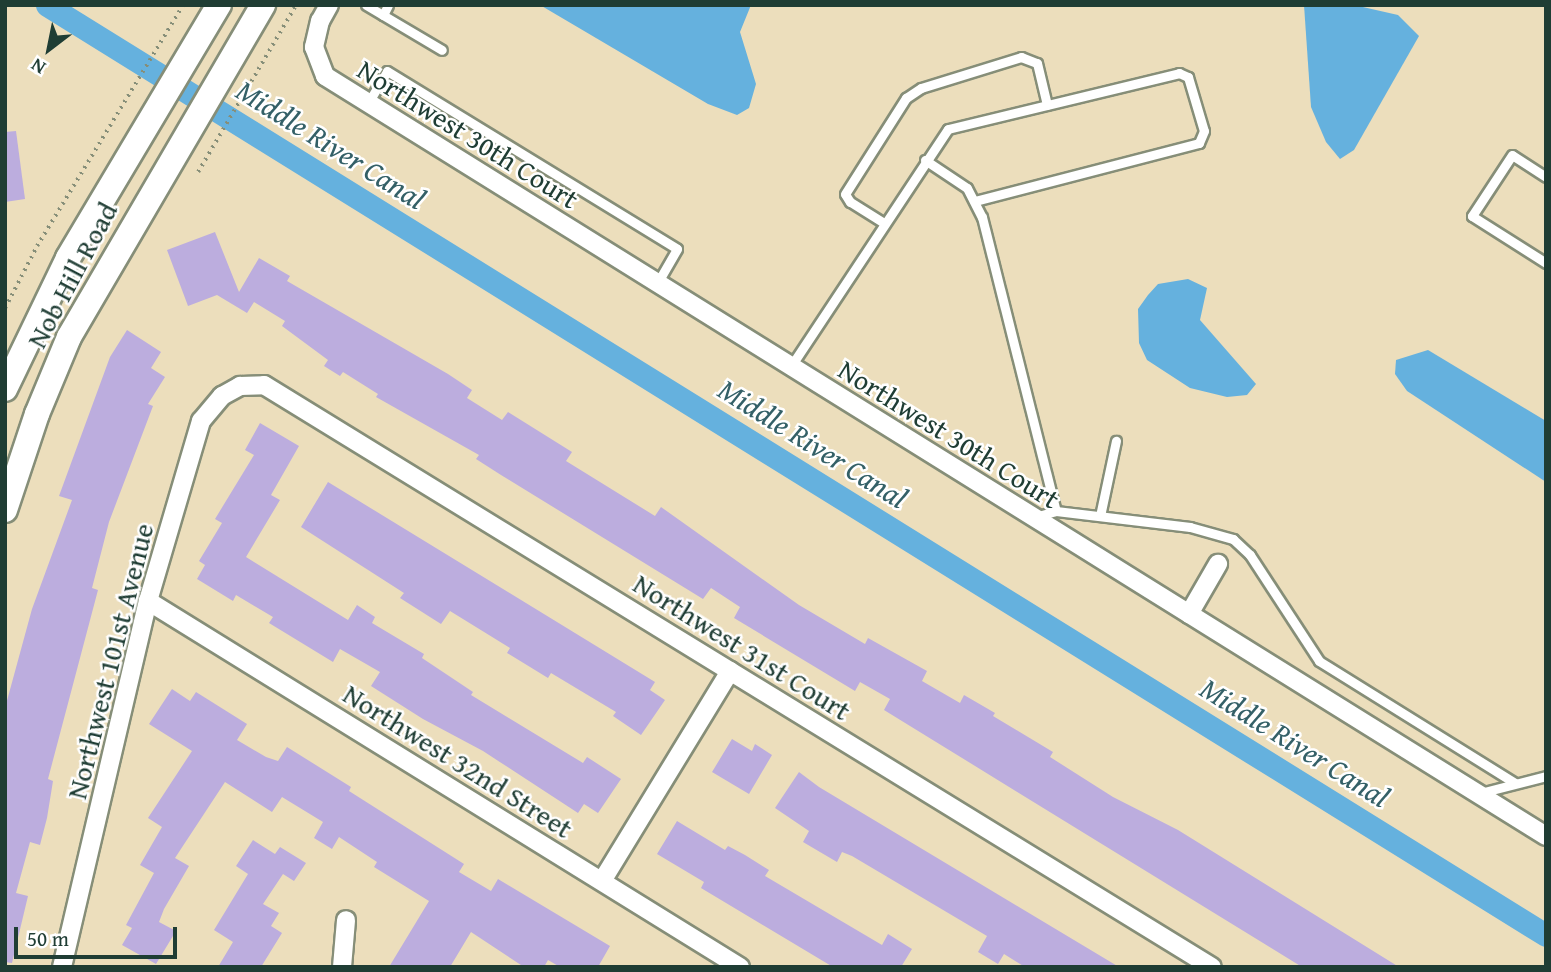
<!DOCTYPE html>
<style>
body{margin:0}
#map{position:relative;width:1551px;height:972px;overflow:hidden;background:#ecdebc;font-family:"Gentium Book Plus",serif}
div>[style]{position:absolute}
.water>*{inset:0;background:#65b1de}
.canal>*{height:23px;margin:-11.5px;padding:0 11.5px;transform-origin:11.5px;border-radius:11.5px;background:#65b1de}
.building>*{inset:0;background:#bcadde}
.path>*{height:3.5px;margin-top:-1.75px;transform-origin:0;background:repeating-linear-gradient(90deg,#868e78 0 2px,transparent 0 7px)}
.roads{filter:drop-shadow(2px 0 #868e78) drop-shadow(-2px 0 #868e78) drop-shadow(0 2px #868e78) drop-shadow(0 -2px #868e78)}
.lane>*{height:9px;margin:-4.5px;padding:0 4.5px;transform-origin:4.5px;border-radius:4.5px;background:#fff}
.street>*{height:18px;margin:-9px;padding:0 9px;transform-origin:9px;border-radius:9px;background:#fff}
.secondary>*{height:24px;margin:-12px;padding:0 12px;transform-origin:12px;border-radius:12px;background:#fff}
span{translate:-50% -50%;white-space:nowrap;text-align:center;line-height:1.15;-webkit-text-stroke:5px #fff;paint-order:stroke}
.street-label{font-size:28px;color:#1f3d34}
.water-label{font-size:30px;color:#346067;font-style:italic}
.frame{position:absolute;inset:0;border:7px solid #1f3d34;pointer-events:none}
.north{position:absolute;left:14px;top:14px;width:70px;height:70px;-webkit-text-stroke:5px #fff;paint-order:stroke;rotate:212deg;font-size:19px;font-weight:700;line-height:28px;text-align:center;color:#1f3d34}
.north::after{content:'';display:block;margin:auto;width:24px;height:32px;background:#1f3d34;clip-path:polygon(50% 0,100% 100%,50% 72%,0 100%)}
.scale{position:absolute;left:14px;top:927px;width:163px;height:32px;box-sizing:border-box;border:4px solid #1f3d34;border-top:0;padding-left:9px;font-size:21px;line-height:24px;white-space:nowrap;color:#1f3d34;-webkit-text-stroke:5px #fff;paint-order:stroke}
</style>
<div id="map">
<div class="water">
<div style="clip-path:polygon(540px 5px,751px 5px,740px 32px,756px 84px,749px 108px,737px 115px,708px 104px)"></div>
<div style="clip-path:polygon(1304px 5px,1354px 5px,1398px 15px,1419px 36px,1354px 150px,1340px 159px,1326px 142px,1311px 107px)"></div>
<div style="clip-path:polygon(1188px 279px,1207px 288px,1200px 320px,1256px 384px,1247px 395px,1227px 397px,1190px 388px,1147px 360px,1139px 343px,1138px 309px,1148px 295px,1158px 284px)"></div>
<div style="clip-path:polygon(1428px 350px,1546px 421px,1546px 482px,1407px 391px,1395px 374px,1396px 360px)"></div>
</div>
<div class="canal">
<div style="left:47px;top:5px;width:1764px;rotate:31.82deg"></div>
</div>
<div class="building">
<div style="clip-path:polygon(16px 131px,25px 199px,5px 202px,5px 132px)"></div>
<div style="clip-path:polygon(215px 232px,239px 292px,259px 258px,290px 276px,287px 281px,448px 374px,472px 390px,467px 398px,502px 420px,508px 412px,572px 452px,566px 461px,655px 516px,661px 507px,799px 605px,865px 644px,868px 638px,927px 671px,922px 681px,960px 703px,964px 695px,995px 713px,993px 716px,1053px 752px,1050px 757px,1113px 797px,1178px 830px,1399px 967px,1302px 967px,884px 710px,890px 699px,860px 682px,855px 691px,734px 618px,740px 607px,711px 588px,703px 599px,501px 475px,476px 459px,479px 455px,376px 397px,378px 394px,343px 372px,340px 376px,324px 366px,328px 360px,282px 326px,285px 321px,254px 302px,247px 313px,217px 295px,188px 306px,167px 250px)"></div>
<div style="clip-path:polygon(127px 330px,161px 352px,151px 368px,165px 377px,148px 404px,153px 406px,109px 522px,92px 588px,98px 590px,48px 779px,53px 781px,47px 818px,40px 845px,30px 842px,16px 893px,28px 896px,12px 963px,5px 962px,5px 708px,32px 609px,72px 500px,59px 496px,110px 357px)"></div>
<div style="clip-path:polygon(260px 423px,299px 446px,271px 495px,280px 500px,246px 557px,348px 620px,357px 605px,375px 617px,372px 623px,424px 654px,422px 658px,473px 692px,471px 695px,583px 763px,587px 757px,621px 779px,598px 813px,584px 804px,578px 813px,483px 751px,423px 719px,371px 686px,380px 672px,340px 649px,333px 662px,269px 623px,273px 617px,236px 595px,233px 601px,197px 579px,205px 565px,199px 561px,222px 523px,215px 519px,254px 455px,245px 450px)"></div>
<div style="clip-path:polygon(328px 482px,655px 682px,650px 690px,665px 700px,641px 735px,613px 716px,616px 712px,551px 673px,548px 678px,507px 653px,510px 648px,450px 611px,441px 624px,400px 598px,404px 593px,301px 527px)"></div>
<div style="clip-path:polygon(172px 689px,190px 701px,196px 692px,247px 724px,237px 740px,266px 757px,278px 761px,287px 747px,351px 787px,349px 791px,464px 864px,459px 872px,491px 891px,498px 879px,610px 946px,598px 967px,560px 967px,548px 960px,544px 967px,524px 967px,471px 932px,450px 967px,389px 967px,429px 901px,374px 867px,377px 862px,339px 837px,332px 849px,314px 838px,323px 822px,282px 797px,272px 812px,225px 782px,175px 858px,189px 866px,164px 909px,159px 922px,176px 931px,156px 964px,122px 945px,132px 928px,126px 925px,154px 873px,140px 865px,162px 827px,148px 818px,192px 751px,149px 724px)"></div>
<div style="clip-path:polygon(732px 739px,752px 751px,755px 744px,772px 755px,749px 794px,712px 772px)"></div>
<div style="clip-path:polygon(799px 772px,819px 787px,1119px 967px,1025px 967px,1004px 954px,998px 964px,978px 952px,987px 936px,852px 856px,842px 852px,837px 862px,803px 842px,809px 831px,775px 808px)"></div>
<div style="clip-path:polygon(677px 821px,725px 850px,728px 846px,745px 855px,769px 870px,765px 876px,882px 945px,888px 934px,912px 949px,901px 967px,833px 967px,701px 888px,704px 882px,657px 854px)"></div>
<div style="clip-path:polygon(253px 840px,275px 854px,280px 847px,306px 863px,294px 881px,283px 874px,263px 904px,279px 913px,271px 926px,282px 933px,261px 967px,218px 967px,233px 942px,214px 930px,248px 874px,236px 866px)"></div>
</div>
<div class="path">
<div style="left:198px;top:172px;width:194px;rotate:-59.6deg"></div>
<div style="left:5px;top:308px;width:70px;rotate:-62.7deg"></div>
<div style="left:37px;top:246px;width:282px;rotate:-58.8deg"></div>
</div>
<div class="roads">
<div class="lane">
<div style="left:366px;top:5px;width:88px;rotate:30.6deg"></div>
<div style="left:383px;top:15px;width:11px;rotate:-63deg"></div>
<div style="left:368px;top:103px;width:37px;rotate:-59deg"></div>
<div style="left:387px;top:71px;width:340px;rotate:31.5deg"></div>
<div style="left:677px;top:249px;width:39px;rotate:120deg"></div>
<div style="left:925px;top:160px;width:50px;rotate:33.7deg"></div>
<div style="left:967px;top:188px;width:33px;rotate:63deg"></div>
<div style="left:982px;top:217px;width:303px;rotate:75.9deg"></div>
<div style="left:1546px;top:177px;width:40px;rotate:-147.1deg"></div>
<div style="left:1512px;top:155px;width:73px;rotate:123.3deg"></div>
<div style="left:1472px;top:216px;width:88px;rotate:32.4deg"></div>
<div style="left:884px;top:223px;width:40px;rotate:-148deg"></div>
<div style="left:850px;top:202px;width:9px;rotate:-122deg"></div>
<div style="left:845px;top:194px;width:114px;rotate:-57.6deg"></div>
<div style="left:906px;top:98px;width:18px;rotate:-34deg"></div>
<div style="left:921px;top:88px;width:105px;rotate:-17.2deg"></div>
<div style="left:1021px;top:57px;width:17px;rotate:21deg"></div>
<div style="left:1037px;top:63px;width:43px;rotate:76.6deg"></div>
<div style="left:791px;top:366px;width:284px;rotate:-56.5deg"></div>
<div style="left:948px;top:129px;width:238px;rotate:-13.6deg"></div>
<div style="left:1179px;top:73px;width:10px;rotate:24deg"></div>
<div style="left:1188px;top:77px;width:56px;rotate:73.5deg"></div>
<div style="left:1204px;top:131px;width:13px;rotate:113deg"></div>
<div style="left:1199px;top:143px;width:232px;rotate:165.5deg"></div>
<div style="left:1100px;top:516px;width:77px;rotate:-78deg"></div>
<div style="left:1035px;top:517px;width:22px;rotate:-16deg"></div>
<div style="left:1056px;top:511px;width:135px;rotate:6.8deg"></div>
<div style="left:1190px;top:527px;width:45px;rotate:15.6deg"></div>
<div style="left:1233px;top:539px;width:23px;rotate:43deg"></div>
<div style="left:1250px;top:555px;width:126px;rotate:56.9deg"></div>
<div style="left:1319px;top:661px;width:231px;rotate:31.9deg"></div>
<div style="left:1480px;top:793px;width:68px;rotate:-14.4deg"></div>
</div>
<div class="street">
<div style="left:329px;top:5px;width:18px;rotate:119deg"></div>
<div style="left:320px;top:21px;width:27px;rotate:103deg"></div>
<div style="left:314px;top:47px;width:31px;rotate:69deg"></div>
<div style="left:325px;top:76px;width:1438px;rotate:31.9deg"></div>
<div style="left:148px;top:601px;width:696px;rotate:31.73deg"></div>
<div style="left:1189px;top:614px;width:58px;rotate:-59.9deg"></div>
<div style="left:602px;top:881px;width:246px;rotate:-58.6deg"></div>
<div style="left:62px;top:967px;width:376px;rotate:-76.8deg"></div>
<div style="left:148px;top:601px;width:188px;rotate:-73.6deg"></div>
<div style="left:201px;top:421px;width:33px;rotate:-50deg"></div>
<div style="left:222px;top:396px;width:21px;rotate:-29deg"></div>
<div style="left:240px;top:386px;width:24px;rotate:-2deg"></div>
<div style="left:264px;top:385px;width:1112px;rotate:31.55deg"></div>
<div style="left:342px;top:967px;width:47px;rotate:-85.1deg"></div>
</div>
<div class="secondary">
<div style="left:5px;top:389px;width:145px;rotate:-64.3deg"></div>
<div style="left:68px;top:258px;width:295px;rotate:-59.2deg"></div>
<div style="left:5px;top:510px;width:101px;rotate:-71.6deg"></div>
<div style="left:37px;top:414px;width:83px;rotate:-67.4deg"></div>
<div style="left:69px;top:337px;width:385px;rotate:-59.7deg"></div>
</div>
</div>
<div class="street-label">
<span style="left:468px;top:134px;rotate:32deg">Northwest 30th Court</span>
<span style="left:72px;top:275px;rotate:-62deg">Nob Hill Road</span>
<span style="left:949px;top:434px;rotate:32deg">Northwest 30th Court</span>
<span style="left:742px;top:647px;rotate:32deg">Northwest 31st Court</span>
<span style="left:110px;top:661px;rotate:-76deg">Northwest 101st Avenue</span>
<span style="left:458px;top:761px;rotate:32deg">Northwest 32nd Street</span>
</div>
<div class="water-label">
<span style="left:331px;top:144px;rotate:32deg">Middle River Canal</span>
<span style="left:813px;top:443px;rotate:32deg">Middle River Canal</span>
<span style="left:1295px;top:742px;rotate:32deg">Middle River Canal</span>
</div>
<div class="frame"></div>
<div class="north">N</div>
<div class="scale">50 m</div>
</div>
